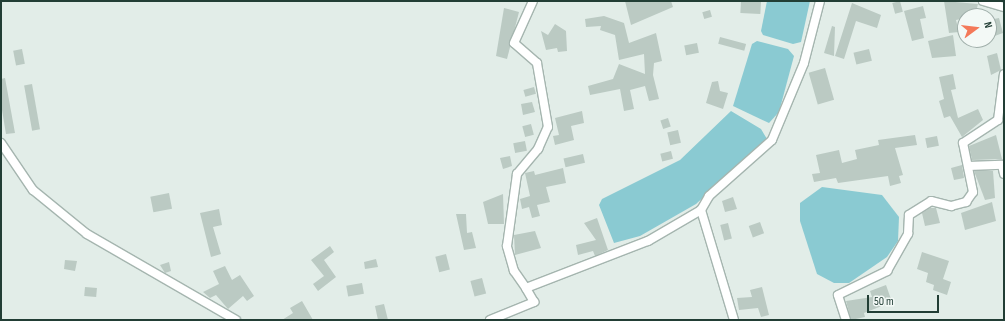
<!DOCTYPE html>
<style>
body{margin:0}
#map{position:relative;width:1005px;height:321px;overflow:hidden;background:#e2ede8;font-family:"Sofia Sans Condensed",sans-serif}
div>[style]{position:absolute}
.water>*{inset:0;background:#8acad2}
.building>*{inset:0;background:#bbcac3;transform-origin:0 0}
.roads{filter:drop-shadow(1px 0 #a5b5af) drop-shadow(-1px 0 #a5b5af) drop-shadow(0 1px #a5b5af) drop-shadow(0 -1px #a5b5af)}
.street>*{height:8px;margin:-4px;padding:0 4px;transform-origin:4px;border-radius:4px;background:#fff}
span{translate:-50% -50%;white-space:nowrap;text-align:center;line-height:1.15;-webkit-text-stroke:3px #f3f9f6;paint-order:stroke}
.frame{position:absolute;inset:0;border:2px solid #223e35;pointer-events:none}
.north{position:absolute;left:957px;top:8px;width:40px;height:40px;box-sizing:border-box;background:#f3f9f6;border:1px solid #9faea9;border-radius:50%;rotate:75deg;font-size:11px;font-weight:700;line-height:16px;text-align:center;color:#223e35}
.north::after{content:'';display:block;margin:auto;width:14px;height:18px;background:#f47959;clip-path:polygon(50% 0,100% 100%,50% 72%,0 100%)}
.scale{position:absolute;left:867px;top:295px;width:72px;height:18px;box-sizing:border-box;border:2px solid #223e35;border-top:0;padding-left:5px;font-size:12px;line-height:14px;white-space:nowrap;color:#223e35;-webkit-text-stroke:3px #f3f9f6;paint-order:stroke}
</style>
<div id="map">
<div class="water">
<div style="clip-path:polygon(767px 1px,810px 1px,801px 42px,793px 44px,763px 35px,761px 31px)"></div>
<div style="clip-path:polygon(757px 41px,788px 49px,794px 56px,779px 112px,769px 123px,733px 106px,752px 44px)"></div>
<div style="clip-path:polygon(731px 111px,761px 129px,767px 139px,696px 204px,640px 236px,614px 243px,599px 205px,602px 199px,680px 160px)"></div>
<div style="clip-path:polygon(822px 187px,882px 195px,899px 217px,898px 241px,887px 257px,849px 283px,834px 283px,817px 274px,800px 221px,800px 203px)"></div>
</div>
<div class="building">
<div style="clip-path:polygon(625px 1px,671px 1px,673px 7px,631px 25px)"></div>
<div style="left:741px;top:1px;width:20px;height:12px;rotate:3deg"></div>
<div style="left:900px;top:1px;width:11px;height:8px;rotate:75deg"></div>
<div style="clip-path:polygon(944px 1px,978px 4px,975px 16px,956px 20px,959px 32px,949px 33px)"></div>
<div style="clip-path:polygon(852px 3px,881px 15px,877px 28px,856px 21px,844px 59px,835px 56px)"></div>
<div style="clip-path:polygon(923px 6px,926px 18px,920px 19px,924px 38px,912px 41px,904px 11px)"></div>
<div style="clip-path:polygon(504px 8px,519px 12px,507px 59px,496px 56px)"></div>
<div style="left:710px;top:10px;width:7px;height:8px;rotate:74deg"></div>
<div style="clip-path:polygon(604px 16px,624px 23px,629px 43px,656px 33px,662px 61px,654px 63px,653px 75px,659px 99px,649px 101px,645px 86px,630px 90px,634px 109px,624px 111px,620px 89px,590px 95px,588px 86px,613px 79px,619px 64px,645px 74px,644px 54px,619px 60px,615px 35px,600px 30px,601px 26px,586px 27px,585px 19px)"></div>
<div style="clip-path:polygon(999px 18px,1003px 33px,989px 38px,989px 20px)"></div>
<div style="clip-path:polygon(555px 24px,566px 31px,567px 51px,558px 52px,557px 48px,546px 50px,541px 31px,548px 35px)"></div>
<div style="clip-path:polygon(832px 26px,835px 27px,834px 56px,824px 53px)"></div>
<div style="clip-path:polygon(953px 35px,956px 56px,932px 58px,928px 41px)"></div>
<div style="left:720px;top:37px;width:27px;height:7px;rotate:15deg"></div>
<div style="left:697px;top:43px;width:10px;height:13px;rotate:79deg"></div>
<div style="left:22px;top:49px;width:15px;height:9px;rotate:79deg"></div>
<div style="left:869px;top:49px;width:12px;height:16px;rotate:76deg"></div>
<div style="clip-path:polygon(997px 53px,1001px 70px,991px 75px,987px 56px)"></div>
<div style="left:825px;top:68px;width:33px;height:17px;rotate:74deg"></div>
<div style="clip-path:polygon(953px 74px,956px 89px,951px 90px,958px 118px,978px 109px,983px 120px,962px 137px,950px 116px,944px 118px,939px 101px,944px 99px,939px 77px)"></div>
<div style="clip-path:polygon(5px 78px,15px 133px,6px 134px,1px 104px,1px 79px)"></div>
<div style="clip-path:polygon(718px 81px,720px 91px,728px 93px,723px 109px,706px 103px,712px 82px)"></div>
<div style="left:32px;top:84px;width:46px;height:8px;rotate:80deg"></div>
<div style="left:534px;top:87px;width:7px;height:11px;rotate:74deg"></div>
<div style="clip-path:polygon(532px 102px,535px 112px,523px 115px,521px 104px)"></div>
<div style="clip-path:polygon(582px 111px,584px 123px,571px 126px,574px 140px,555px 145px,553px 136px,559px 135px,555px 118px)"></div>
<div style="left:668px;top:118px;width:9px;height:8px;rotate:72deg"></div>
<div style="left:531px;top:124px;width:11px;height:9px;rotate:75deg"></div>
<div style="left:678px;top:130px;width:13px;height:11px;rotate:77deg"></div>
<div style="clip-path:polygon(915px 135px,917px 145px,895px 148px,903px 175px,899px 176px,901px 183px,890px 186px,888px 176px,838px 183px,836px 178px,814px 182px,812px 174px,820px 173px,816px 155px,839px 150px,842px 163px,857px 159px,855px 150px,879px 145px,878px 140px)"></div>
<div style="clip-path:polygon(996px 135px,1002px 159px,972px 160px,969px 146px)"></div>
<div style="left:937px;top:136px;width:10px;height:12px;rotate:79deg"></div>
<div style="left:525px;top:141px;width:10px;height:12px;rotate:79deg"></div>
<div style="left:671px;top:151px;width:8px;height:11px;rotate:76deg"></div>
<div style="left:583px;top:154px;width:9px;height:20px;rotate:77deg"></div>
<div style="clip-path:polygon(510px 156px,512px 166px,503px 169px,500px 158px)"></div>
<div style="clip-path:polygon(962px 165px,964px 178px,954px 180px,951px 168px)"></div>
<div style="clip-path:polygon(563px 168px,566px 183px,546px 187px,550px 202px,537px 205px,540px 216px,532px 218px,529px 207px,522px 209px,520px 199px,530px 196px,525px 173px,534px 171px,535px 175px)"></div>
<div style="clip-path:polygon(974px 171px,993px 171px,995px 198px,985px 200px)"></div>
<div style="left:169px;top:193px;width:16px;height:19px;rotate:79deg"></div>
<div style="clip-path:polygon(503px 194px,504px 224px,488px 224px,483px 202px)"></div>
<div style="clip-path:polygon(733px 197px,737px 209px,725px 212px,722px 201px)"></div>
<div style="clip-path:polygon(992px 202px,996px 221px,965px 230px,961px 213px)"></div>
<div style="clip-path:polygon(930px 208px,936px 208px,940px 223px,925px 226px,922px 213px)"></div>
<div style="clip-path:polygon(219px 209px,222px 225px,213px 227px,221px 254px,211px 257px,200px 213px)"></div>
<div style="clip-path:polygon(456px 214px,466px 214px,467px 233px,472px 232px,476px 248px,464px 250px)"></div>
<div style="clip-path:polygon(597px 218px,608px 250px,595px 256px,593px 251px,578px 255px,576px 245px,596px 240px,584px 223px)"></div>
<div style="left:760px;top:222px;width:12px;height:12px;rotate:70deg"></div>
<div style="left:728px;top:223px;width:16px;height:8px;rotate:76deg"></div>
<div style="clip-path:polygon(535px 231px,541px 248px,515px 255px,514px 235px)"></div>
<div style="clip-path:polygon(330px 246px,334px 252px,324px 260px,336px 277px,318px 291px,313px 284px,324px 276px,311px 260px)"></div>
<div style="clip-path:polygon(922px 252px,949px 261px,943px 279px,951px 282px,947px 295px,933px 290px,934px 285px,926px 282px,928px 273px,917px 269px)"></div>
<div style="left:446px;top:254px;width:16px;height:11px;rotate:76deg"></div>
<div style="clip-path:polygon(376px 259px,378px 267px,365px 269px,364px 262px)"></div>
<div style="clip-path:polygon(65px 260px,77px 261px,75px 271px,64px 269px)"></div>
<div style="clip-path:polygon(169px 262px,171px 271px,165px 273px,160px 265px)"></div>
<div style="clip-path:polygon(225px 266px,232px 280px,240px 275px,254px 296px,247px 301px,243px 296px,228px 309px,216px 295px,210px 298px,203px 292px,219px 284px,213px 271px)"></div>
<div style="left:482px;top:278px;width:16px;height:12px;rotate:75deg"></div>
<div style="left:362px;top:283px;width:11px;height:16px;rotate:80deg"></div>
<div style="clip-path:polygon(886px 285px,892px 302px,864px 313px,865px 317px,851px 320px,846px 301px,872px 297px,870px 291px)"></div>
<div style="left:85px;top:287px;width:12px;height:9px;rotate:5deg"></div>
<div style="clip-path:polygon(762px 287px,769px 315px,761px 317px,758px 308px,739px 310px,737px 298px,752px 297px,750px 290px)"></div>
<div style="clip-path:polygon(302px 301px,313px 320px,282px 320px,293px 313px,290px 308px)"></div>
<div style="clip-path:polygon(384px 304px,388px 320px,378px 320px,375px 306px)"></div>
</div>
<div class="roads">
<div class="street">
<div style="left:983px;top:1px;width:22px;rotate:16deg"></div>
<div style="left:1px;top:143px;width:57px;rotate:55.8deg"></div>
<div style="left:33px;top:190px;width:70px;rotate:39.2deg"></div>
<div style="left:87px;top:234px;width:172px;rotate:30deg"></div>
<div style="left:968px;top:166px;width:34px;rotate:-2deg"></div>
<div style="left:1002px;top:165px;width:9px;rotate:77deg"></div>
<div style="left:526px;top:288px;width:21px;rotate:-125deg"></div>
<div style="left:514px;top:271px;width:26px;rotate:-106deg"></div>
<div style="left:507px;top:246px;width:73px;rotate:-82.1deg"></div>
<div style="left:517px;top:174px;width:33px;rotate:-50deg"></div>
<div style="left:538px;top:149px;width:24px;rotate:-66deg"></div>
<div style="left:548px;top:127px;width:65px;rotate:-99.8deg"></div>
<div style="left:537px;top:63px;width:30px;rotate:-139deg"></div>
<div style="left:514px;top:43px;width:46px;rotate:-65.7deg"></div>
<div style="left:490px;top:320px;width:48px;rotate:-22.2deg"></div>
<div style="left:534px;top:302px;width:16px;rotate:-120deg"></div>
<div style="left:526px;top:288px;width:131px;rotate:-21.1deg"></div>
<div style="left:648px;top:241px;width:61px;rotate:-30.3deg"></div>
<div style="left:734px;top:320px;width:115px;rotate:-106.7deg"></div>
<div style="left:701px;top:210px;width:16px;rotate:-60deg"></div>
<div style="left:709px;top:196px;width:84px;rotate:-41.6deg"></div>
<div style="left:772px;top:140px;width:83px;rotate:-67.4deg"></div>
<div style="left:804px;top:63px;width:64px;rotate:-75.5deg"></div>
<div style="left:846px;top:320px;width:26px;rotate:-108deg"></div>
<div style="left:838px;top:295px;width:55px;rotate:-26.1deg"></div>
<div style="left:887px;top:271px;width:43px;rotate:-60.4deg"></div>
<div style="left:908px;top:234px;width:19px;rotate:-87deg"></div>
<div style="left:909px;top:215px;width:26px;rotate:-32deg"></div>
<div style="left:931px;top:201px;width:21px;rotate:14deg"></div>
<div style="left:951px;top:206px;width:16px;rotate:-15deg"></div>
<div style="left:966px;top:202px;width:12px;rotate:-55deg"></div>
<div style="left:973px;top:192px;width:50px;rotate:-101.5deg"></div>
<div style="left:963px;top:143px;width:42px;rotate:-33.3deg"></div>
<div style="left:998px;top:120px;width:46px;rotate:-82.6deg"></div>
</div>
</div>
<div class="frame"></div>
<div class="north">N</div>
<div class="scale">50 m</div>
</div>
